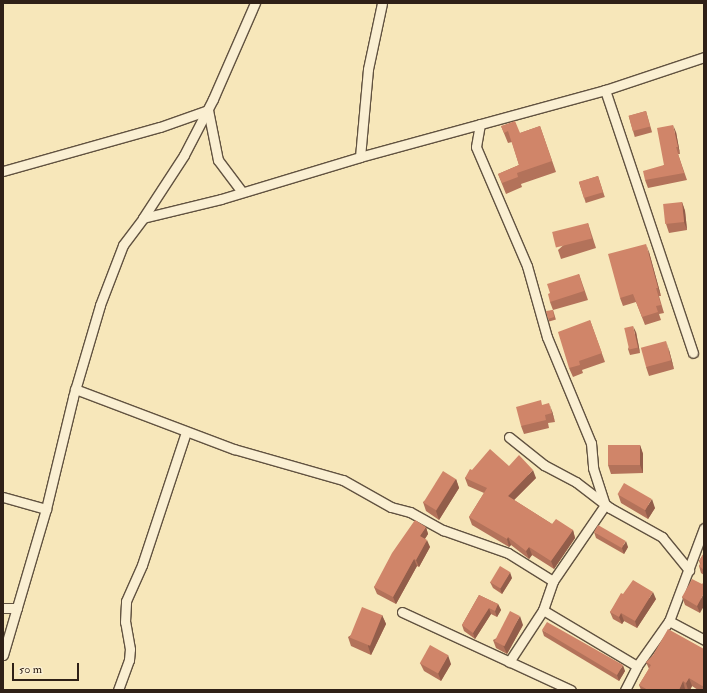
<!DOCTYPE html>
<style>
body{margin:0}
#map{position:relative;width:707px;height:693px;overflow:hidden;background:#f7e7ba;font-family:"IM FELL Double Pica",serif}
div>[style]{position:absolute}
.roads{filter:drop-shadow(1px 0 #615240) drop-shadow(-1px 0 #615240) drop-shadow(0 1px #615240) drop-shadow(0 -1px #615240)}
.minor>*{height:9px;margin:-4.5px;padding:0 4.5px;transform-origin:4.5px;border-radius:4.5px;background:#faefd2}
.wall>*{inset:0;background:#b3725a;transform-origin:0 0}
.shaded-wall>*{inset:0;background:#925d4a}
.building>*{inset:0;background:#d08569;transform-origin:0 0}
span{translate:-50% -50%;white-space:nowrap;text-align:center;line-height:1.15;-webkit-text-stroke:3.5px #faefd2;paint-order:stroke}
.frame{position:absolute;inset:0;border:4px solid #2f2017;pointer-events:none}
.scale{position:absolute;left:12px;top:663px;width:67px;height:18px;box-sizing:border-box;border:2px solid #2f2017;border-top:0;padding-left:5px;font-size:12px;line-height:14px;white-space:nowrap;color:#2f2017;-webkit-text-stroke:3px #faefd2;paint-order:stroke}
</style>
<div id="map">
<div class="roads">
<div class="minor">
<div style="left:605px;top:90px;width:277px;rotate:71.5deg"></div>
<div style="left:480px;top:124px;width:23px;rotate:100deg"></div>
<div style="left:476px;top:147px;width:129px;rotate:66.8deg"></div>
<div style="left:527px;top:266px;width:74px;rotate:74.3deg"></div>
<div style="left:547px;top:337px;width:115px;rotate:67.5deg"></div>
<div style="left:591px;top:443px;width:25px;rotate:85deg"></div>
<div style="left:593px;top:468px;width:39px;rotate:72deg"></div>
<div style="left:605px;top:505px;width:92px;rotate:124.4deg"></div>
<div style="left:553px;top:581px;width:31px;rotate:109deg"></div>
<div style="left:543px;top:610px;width:62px;rotate:123.2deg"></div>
<div style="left:360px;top:157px;width:88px;rotate:-84.8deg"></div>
<div style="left:368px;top:69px;width:67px;rotate:-78deg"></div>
<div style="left:3px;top:171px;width:163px;rotate:-15.7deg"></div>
<div style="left:160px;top:127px;width:51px;rotate:-19.5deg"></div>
<div style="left:208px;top:110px;width:51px;rotate:78.7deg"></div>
<div style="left:218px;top:160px;width:40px;rotate:53deg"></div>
<div style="left:143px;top:218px;width:80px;rotate:-13.7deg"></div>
<div style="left:221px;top:199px;width:145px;rotate:-16.8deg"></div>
<div style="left:360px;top:157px;width:254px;rotate:-15.3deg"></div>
<div style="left:605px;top:90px;width:104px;rotate:-18.4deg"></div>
<div style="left:75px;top:389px;width:170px;rotate:20.7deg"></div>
<div style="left:234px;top:449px;width:113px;rotate:15.9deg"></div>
<div style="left:343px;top:480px;width:55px;rotate:29.4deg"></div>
<div style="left:391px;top:507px;width:20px;rotate:15deg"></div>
<div style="left:410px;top:512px;width:38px;rotate:29deg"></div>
<div style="left:443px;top:530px;width:69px;rotate:19.5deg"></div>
<div style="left:508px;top:553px;width:53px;rotate:31.9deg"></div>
<div style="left:509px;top:437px;width:45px;rotate:38.7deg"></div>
<div style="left:544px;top:465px;width:36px;rotate:28deg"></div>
<div style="left:576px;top:482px;width:43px;rotate:37.4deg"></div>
<div style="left:610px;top:508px;width:60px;rotate:29.1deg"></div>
<div style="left:662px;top:537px;width:43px;rotate:50.7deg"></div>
<div style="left:3px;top:497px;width:45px;rotate:15.6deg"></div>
<div style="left:3px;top:608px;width:14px"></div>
<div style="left:543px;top:610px;width:109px;rotate:30.8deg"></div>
<div style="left:402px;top:612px;width:186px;rotate:24.8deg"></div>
<div style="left:669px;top:621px;width:40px;rotate:28deg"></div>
<div style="left:3px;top:655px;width:152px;rotate:-73.6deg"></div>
<div style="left:46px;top:509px;width:115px;rotate:-76.4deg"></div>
<div style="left:73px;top:397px;width:96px;rotate:-73.6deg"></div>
<div style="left:100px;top:305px;width:64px;rotate:-69deg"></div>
<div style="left:123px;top:245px;width:34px;rotate:-53deg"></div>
<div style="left:143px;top:218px;width:75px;rotate:-56.9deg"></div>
<div style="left:184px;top:155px;width:63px;rotate:-62.6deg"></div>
<div style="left:213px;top:99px;width:105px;rotate:-66.4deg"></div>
<div style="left:118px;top:690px;width:32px;rotate:-70deg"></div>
<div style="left:129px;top:660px;width:11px;rotate:-85deg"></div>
<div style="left:130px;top:649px;width:27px;rotate:-100deg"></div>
<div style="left:125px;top:622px;width:21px;rotate:-87deg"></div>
<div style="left:126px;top:601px;width:39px;rotate:-66deg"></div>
<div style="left:142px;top:565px;width:140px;rotate:-71.7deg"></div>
<div style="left:625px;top:690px;width:27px;rotate:-63deg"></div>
<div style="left:637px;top:666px;width:55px;rotate:-54.6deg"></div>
<div style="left:669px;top:621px;width:99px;rotate:-69.4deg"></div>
</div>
</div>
<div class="wall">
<div style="left:646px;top:111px;width:22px;height:18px;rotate:74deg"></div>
<div style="clip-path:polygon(501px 126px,520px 133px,540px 126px,556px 172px,521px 184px,522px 187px,506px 194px,498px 174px,519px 165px,512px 142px,508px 143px)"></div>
<div style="clip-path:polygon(676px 132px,680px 154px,678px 154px,687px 180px,648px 188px,645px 180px,664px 165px)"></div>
<div style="left:598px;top:176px;width:22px;height:20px;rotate:72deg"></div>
<div style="clip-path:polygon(682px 202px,685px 211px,687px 230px,669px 233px,666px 224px)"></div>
<div style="clip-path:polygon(588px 223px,596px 248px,561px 259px,558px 250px)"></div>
<div style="clip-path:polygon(649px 252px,661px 296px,659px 296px,664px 313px,659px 314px,661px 320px,645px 325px,636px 302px,623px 306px,620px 298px)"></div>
<div style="clip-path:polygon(579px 274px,588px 300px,553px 310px,550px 302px,550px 293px)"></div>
<div style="left:553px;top:310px;width:10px;height:7px;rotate:73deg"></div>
<div style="clip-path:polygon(590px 320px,605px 362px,582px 370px,583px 373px,573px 377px,569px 368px)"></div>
<div style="clip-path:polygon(636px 332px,640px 353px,630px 355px,628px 349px)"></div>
<div style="clip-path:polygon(669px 350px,674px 369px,649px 376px,646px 367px)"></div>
<div style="clip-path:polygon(543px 405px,552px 411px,555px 422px,548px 423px,549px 428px,524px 434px,521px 426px)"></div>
<div style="clip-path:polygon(640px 445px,643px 454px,643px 473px,611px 474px,608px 465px)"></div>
<div style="clip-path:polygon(509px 466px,536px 478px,514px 500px,552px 524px,573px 530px,575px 538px,554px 569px,532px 555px,529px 559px,511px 545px,509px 547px,472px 525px,469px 517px,484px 493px,468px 486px,465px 478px,472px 470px)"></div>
<div style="clip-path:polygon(456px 479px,459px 488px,439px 520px,426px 511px,423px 502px)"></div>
<div style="clip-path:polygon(618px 494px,655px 508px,648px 519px,621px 503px)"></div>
<div style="clip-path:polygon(426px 527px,428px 534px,425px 539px,430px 547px,419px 567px,417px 566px,396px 604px,377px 594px,374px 587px)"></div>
<div style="clip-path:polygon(594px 532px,628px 547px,624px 554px,596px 538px)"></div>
<div style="clip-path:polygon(704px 553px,704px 575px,701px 573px,699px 566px,700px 564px,699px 561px)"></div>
<div style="clip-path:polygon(512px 578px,502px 594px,493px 588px,490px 582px)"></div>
<div style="clip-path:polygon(702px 584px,700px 613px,685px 605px,682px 597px)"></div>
<div style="clip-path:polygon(623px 594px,656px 599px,637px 628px,624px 621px,622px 624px,613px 619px,610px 612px)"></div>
<div style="clip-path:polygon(479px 595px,498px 604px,501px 610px,497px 617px,491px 614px,475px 639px,464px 631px,462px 625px)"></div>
<div style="clip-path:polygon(382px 615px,386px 624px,371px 655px,351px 646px,348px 637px)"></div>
<div style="clip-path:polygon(523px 625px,507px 654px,496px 648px,493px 640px)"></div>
<div style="clip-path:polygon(542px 630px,625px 671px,619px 681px,544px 636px)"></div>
<div style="clip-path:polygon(704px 649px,704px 690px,698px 690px,692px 686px,690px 690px,685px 689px,685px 690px,641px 690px,639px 685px,649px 669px,646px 662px)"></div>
<div style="clip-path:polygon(420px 663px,451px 664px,441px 681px,424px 671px)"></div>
</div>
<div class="shaded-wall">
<div style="clip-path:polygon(673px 125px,676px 132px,680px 154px,678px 147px)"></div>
<div style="clip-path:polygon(682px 202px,685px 211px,687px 230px,684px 222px)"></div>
<div style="clip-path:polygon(646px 244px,649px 252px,661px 296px,658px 288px)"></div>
<div style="clip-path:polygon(633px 326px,636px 332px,640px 353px,638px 347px)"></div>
<div style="clip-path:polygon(666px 341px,669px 350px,674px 369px,671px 360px)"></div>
<div style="clip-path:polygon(549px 403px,552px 411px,555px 422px,552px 413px)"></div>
<div style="clip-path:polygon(640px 445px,643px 454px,643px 473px,640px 465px)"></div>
<div style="clip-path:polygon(533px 470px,536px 478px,510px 504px,508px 496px)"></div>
<div style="clip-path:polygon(456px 479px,459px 488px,439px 520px,436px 511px)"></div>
<div style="clip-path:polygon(652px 499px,655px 508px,648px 519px,645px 510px)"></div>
<div style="clip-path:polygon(426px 527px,428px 534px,422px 543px,420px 536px)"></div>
<div style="clip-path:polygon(573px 530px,575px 538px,554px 569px,551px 561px)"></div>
<div style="clip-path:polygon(508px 537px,511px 545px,509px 547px,507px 539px)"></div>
<div style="clip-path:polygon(427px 540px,430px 547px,419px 567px,416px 560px)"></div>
<div style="clip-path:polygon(626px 541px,628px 547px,624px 554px,622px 548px)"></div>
<div style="clip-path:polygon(529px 547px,532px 555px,529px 559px,526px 551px)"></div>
<div style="clip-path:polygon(414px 559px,417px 566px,396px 604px,393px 597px)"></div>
<div style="clip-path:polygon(510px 572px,512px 578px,502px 594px,500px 588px)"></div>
<div style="clip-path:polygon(653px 592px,656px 599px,637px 628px,635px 621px)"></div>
<div style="clip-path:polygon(704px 593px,704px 606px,700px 613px,697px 606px)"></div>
<div style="clip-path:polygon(498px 604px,501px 610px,497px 617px,495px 611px)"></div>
<div style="clip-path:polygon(489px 608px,491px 614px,475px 639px,473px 633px)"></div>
<div style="clip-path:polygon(621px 613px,624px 621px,622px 624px,619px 617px)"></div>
<div style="clip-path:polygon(382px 615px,386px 624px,371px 655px,368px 646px)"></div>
<div style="clip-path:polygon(520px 616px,523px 625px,507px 654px,503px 645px)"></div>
<div style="clip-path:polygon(448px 655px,451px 664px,441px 681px,438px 673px)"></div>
<div style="clip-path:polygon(623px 665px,625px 671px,619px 681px,617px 675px)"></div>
<div style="clip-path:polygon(689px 678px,692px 686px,690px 690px,688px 690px,686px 683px)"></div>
<div style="clip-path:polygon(683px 681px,685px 689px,685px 690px,679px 690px)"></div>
</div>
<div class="building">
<div style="left:646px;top:111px;width:16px;height:18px;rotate:75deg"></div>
<div style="clip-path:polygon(515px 121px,520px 133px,540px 126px,552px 161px,517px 173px,518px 177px,502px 183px,498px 174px,519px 165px,508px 131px,504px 133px,501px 126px)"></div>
<div style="clip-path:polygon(673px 125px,678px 147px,676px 147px,684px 173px,645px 180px,643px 171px,664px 165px,657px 128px)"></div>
<div style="left:598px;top:176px;width:17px;height:20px;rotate:73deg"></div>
<div style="left:682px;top:202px;width:20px;height:19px;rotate:84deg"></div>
<div style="left:588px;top:223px;width:16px;height:37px;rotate:76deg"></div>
<div style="clip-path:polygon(646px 244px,658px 288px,656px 288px,661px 305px,656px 306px,658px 312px,642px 317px,633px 294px,620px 298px,608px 254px)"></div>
<div style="clip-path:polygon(579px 274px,584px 291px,550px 302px,548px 294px,550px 293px,547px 284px)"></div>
<div style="clip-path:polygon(553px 310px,554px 317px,548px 319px,546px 311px)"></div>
<div style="clip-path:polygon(590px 320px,602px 353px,579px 361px,580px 365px,569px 368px,558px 332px)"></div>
<div style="left:633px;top:326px;width:22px;height:9px;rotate:77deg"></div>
<div style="left:666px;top:341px;width:20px;height:26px;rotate:75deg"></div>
<div style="clip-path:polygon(541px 400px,542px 405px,549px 403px,552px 413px,545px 415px,546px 420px,521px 426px,516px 407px)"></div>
<div style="left:640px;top:445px;width:20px;height:32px;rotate:90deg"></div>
<div style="clip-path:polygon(490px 449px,509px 466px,519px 455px,533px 470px,508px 496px,552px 524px,556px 519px,573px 530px,551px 561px,529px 547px,526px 551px,508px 537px,507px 539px,469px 517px,487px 488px,465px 478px,470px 469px,472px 470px)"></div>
<div style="left:443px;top:471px;width:15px;height:37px;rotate:32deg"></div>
<div style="left:624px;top:483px;width:32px;height:13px;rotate:30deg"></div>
<div style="clip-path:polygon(415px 520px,426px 527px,420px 536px,427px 540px,416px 560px,414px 559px,393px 597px,374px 587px,392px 553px)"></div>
<div style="left:598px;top:525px;width:32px;height:8px;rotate:30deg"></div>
<div style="clip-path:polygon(704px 553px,704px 570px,699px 566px,701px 563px,699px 561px)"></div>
<div style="left:500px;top:566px;width:12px;height:19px;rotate:31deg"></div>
<div style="clip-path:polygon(692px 579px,702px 584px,704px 582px,704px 593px,697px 606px,682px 597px)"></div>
<div style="clip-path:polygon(633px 580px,653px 592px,635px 621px,621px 613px,619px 617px,610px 612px,621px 593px,623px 594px)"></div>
<div style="clip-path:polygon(479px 595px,498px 604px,495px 611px,489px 608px,473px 633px,462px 625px)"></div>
<div style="left:362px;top:607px;width:22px;height:33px;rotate:22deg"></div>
<div style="left:510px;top:611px;width:11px;height:34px;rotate:27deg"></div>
<div style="clip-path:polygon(547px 622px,623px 665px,617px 675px,542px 630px)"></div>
<div style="clip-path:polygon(668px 629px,704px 649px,704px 687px,689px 678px,686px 683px,683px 681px,679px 690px,648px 690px,639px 685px,651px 665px,646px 662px,653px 655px)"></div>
<div style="left:430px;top:645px;width:21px;height:21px;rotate:29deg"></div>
</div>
<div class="frame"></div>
<div class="scale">50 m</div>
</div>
